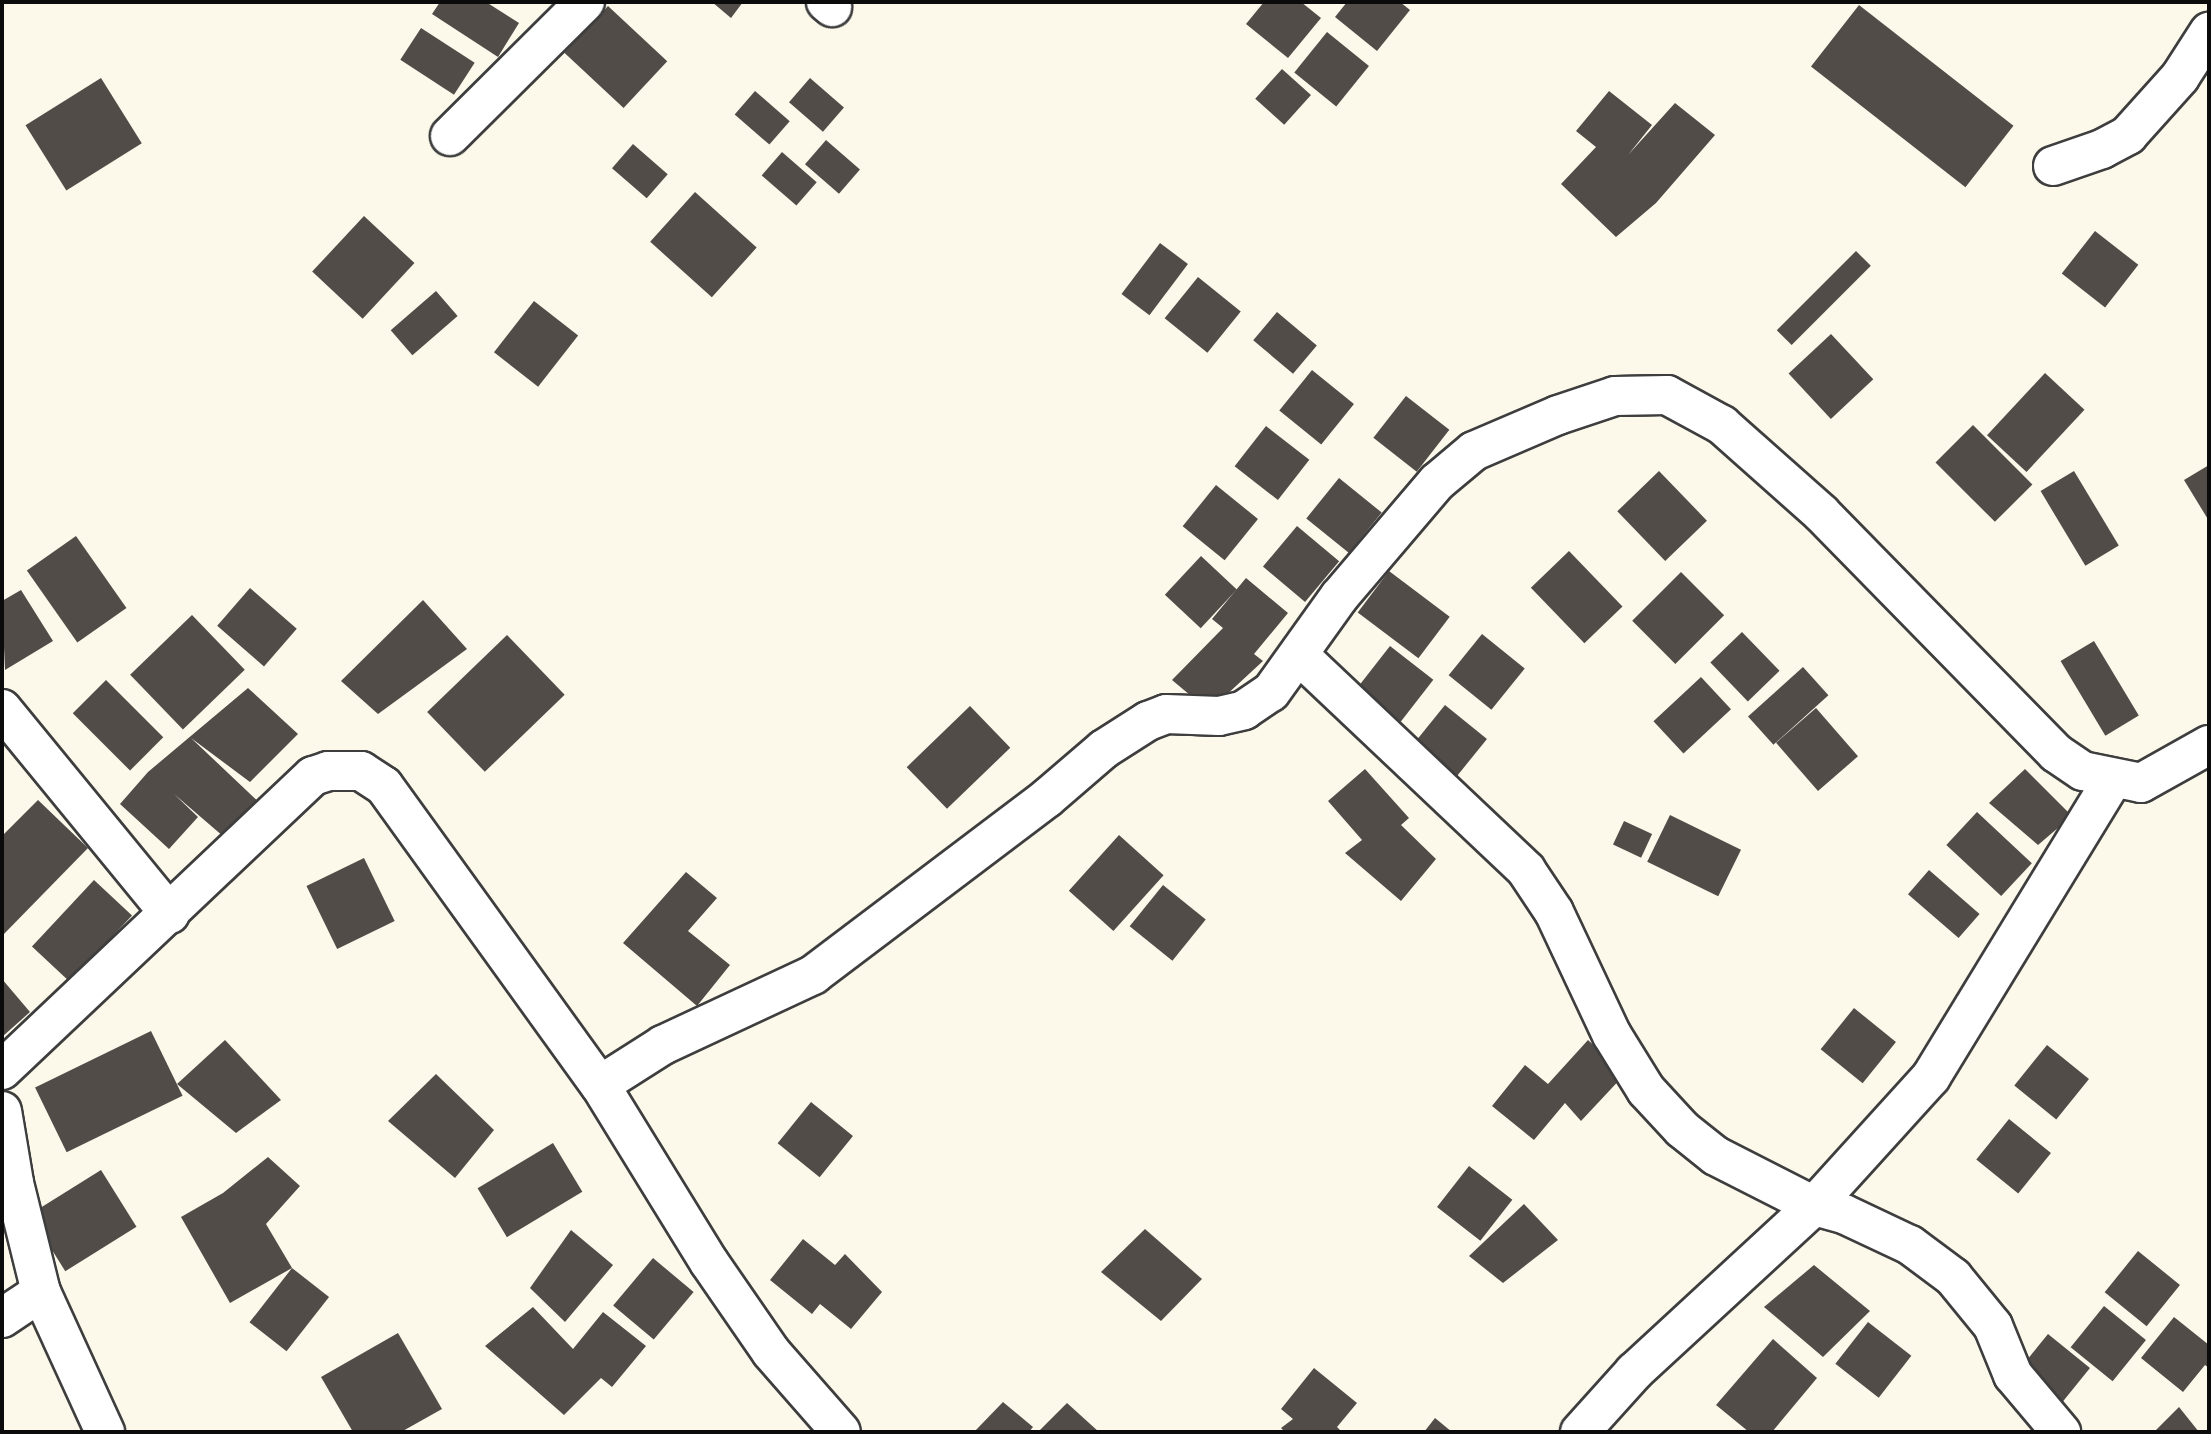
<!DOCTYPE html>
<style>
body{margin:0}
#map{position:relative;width:2211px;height:1434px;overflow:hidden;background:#fcf9eb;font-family:Lora,serif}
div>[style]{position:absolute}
.building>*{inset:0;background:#524c49;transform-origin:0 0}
.roads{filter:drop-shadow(2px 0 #3e3e3e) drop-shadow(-2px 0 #3e3e3e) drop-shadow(0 2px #3e3e3e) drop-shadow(0 -2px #3e3e3e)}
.minor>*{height:38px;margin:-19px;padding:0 19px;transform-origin:19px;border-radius:19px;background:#fff}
span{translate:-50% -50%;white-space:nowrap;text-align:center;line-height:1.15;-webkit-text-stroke:8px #fff;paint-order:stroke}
.frame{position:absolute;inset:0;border:4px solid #0b0b0b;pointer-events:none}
</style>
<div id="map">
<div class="building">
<div style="clip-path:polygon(440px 2px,486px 2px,519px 23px,498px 57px,432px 14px)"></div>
<div style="clip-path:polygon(712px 2px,743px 2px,731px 18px)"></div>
<div style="clip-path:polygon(1264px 2px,1301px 2px,1321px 18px,1288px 58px,1246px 24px)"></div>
<div style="clip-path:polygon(1347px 2px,1400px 2px,1410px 10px,1377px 51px,1335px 17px)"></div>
<div style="left:1859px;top:5px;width:196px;height:78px;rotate:38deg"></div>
<div style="left:608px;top:6px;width:81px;height:64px;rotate:43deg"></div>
<div style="left:421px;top:28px;width:64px;height:38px;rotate:33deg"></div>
<div style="left:1327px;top:32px;width:54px;height:52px;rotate:39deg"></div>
<div style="left:1282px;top:69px;width:39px;height:40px;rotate:42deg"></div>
<div style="left:101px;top:78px;width:77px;height:89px;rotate:58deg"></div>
<div style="left:810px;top:78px;width:45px;height:32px;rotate:41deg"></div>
<div style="left:755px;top:91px;width:46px;height:31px;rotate:41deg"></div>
<div style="clip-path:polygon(1609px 91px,1652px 125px,1628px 155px,1675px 103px,1715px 135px,1656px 203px,1616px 237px,1561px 184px,1596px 147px,1576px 131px)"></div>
<div style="left:826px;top:140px;width:45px;height:32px;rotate:41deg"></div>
<div style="left:633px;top:144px;width:46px;height:32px;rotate:41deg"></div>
<div style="left:782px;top:152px;width:46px;height:31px;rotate:41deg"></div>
<div style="left:695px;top:192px;width:83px;height:67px;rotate:42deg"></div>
<div style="left:364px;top:216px;width:69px;height:76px;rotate:43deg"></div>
<div style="left:2095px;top:231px;width:55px;height:54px;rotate:38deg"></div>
<div style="left:1160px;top:243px;width:35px;height:64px;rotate:37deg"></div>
<div style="left:1856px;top:251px;width:21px;height:112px;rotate:45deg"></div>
<div style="left:1198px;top:277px;width:55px;height:53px;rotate:39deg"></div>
<div style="left:436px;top:291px;width:33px;height:60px;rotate:49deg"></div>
<div style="left:534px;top:301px;width:56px;height:65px;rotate:38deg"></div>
<div style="left:1277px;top:312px;width:52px;height:37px;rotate:40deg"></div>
<div style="left:1831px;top:334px;width:62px;height:58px;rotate:47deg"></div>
<div style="left:1312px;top:370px;width:54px;height:52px;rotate:39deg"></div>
<div style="left:2045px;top:373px;width:54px;height:85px;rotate:43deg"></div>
<div style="left:1406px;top:396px;width:55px;height:53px;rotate:38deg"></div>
<div style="left:1973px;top:425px;width:84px;height:53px;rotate:45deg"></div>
<div style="left:1266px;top:426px;width:55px;height:51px;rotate:38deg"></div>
<div style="clip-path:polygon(2209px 465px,2209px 521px,2184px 480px)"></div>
<div style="left:1659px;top:471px;width:69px;height:58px;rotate:46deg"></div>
<div style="left:2074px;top:471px;width:87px;height:39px;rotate:59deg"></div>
<div style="left:1339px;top:478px;width:55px;height:52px;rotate:39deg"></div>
<div style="left:1216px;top:485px;width:54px;height:53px;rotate:39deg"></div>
<div style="left:1297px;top:526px;width:55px;height:53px;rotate:40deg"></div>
<div style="left:76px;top:536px;width:88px;height:60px;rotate:55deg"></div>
<div style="left:1569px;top:551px;width:77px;height:53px;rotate:46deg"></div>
<div style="left:1201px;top:556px;width:49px;height:53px;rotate:43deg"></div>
<div style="left:1389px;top:571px;width:76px;height:52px;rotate:37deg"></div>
<div style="left:1681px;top:572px;width:61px;height:69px;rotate:45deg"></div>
<div style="clip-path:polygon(1246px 578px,1288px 613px,1254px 654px,1263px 661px,1209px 711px,1172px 680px,1223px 628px,1212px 619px)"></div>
<div style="left:250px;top:588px;width:62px;height:50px;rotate:41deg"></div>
<div style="clip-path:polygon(21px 590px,53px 641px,5px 670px,2px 601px)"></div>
<div style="clip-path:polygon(423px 600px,467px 649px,378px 714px,341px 681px)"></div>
<div style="left:192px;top:615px;width:76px;height:86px;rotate:46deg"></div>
<div style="left:1742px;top:632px;width:54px;height:44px;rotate:46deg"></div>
<div style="left:1482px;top:634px;width:55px;height:53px;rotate:39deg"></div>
<div style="left:507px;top:635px;width:83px;height:111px;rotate:46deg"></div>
<div style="left:2094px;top:641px;width:87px;height:39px;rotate:59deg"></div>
<div style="left:1390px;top:646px;width:55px;height:53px;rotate:38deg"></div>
<div style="left:1803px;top:667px;width:38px;height:74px;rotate:48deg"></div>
<div style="left:1701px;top:677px;width:44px;height:65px;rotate:47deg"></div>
<div style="left:106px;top:680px;width:81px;height:47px;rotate:45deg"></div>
<div style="clip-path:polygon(248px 688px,298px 734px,250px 782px,191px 738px,263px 806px,224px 837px,174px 794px,198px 817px,169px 849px,120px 804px,148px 772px)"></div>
<div style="left:1445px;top:705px;width:54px;height:53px;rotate:39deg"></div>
<div style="left:970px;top:706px;width:58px;height:88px;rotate:46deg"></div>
<div style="left:1816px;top:708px;width:64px;height:53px;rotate:49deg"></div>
<div style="clip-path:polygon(1365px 769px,1409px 818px,1401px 825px,1436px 859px,1401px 901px,1345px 853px,1362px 840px,1328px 801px)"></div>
<div style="clip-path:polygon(2025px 769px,2072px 816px,2038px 845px,1989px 803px)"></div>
<div style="clip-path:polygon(38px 800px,88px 848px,2px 936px,2px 836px)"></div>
<div style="left:1977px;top:812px;width:75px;height:45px;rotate:43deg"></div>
<div style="left:1670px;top:815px;width:79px;height:52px;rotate:26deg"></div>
<div style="left:1624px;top:821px;width:31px;height:26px;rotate:25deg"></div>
<div style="left:1119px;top:835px;width:60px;height:75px;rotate:42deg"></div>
<div style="left:364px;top:858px;width:70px;height:64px;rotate:64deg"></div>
<div style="left:1929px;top:870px;width:67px;height:32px;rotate:41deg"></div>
<div style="clip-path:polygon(686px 872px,717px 898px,688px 931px,730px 965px,697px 1006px,623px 943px)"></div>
<div style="left:94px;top:880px;width:52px;height:91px;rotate:43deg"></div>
<div style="left:1163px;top:885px;width:55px;height:53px;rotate:39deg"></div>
<div style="clip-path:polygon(2px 979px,30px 1012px,2px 1037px)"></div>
<div style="left:1854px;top:1008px;width:54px;height:53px;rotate:39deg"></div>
<div style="left:151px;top:1031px;width:72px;height:129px;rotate:64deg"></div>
<div style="clip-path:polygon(225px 1040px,281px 1100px,236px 1133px,177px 1084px)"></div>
<div style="clip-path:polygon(1588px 1040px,1625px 1074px,1581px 1121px,1565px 1103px,1534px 1140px,1492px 1106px,1525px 1065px,1548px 1084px)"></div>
<div style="left:2047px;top:1045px;width:54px;height:52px;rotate:39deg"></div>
<div style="clip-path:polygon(436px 1074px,494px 1130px,455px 1178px,388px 1121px)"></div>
<div style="left:811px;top:1102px;width:54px;height:53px;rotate:39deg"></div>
<div style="left:2009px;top:1119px;width:54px;height:52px;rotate:39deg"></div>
<div style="left:553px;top:1143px;width:57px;height:88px;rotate:59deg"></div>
<div style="clip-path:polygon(268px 1157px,300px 1186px,266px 1224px,292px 1268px,230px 1303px,181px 1217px,223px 1193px)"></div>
<div style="left:1469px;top:1166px;width:55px;height:52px;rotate:38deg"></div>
<div style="left:101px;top:1170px;width:67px;height:84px;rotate:58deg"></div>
<div style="clip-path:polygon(1524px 1204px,1558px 1240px,1503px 1283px,1469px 1256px)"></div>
<div style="clip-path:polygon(1145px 1229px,1202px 1279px,1161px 1321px,1101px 1272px)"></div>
<div style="clip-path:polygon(571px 1230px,613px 1265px,565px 1322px,530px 1288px)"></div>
<div style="clip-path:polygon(803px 1239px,835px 1265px,845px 1254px,882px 1292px,851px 1329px,820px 1304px,812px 1314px,770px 1280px)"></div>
<div style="left:2138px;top:1251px;width:54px;height:53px;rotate:39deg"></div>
<div style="left:653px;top:1258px;width:53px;height:62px;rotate:40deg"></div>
<div style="clip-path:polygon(1814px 1265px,1870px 1311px,1823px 1357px,1764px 1307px)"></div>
<div style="left:292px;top:1268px;width:47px;height:69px;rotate:38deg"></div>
<div style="left:2104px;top:1306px;width:54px;height:53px;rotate:39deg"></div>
<div style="clip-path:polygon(533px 1307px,573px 1349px,603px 1312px,646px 1346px,612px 1387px,601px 1378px,564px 1415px,485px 1346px)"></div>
<div style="clip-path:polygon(2174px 1317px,2209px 1345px,2209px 1368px,2205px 1365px,2183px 1392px,2141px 1358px)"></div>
<div style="left:1868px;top:1322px;width:55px;height:53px;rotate:38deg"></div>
<div style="clip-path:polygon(398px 1333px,442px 1409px,401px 1432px,353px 1432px,321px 1377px)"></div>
<div style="left:2048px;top:1334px;width:54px;height:52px;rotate:39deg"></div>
<div style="clip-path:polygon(1773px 1339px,1817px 1378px,1772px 1432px,1749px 1432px,1716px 1405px)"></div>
<div style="clip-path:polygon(1314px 1368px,1357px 1403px,1337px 1427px,1342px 1432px,1285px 1432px,1281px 1428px,1293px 1419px,1281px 1409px)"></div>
<div style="clip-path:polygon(1003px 1402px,1033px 1427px,1029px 1432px,974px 1432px)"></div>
<div style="clip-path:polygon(1067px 1403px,1099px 1432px,1038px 1432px)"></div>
<div style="clip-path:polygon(2179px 1407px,2199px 1432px,2154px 1432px)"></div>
<div style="clip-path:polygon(1435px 1418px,1452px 1432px,1424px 1432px)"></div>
</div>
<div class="roads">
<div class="minor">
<div style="left:826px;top:2px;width:8px;rotate:40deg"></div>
<div style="left:450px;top:136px;width:190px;rotate:-44.8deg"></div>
<div style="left:2053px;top:166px;width:52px;rotate:-19.1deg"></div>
<div style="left:2102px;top:149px;width:30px;rotate:-28deg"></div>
<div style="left:2128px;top:135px;width:78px;rotate:-48.1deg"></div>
<div style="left:2180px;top:77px;width:54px;rotate:-57.2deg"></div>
<div style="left:1300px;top:656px;width:311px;rotate:43.4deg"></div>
<div style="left:1526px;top:870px;width:50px;rotate:56.3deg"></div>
<div style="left:1554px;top:912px;width:136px;rotate:64.8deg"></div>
<div style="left:1612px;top:1035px;width:65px;rotate:58.3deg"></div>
<div style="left:1646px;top:1090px;width:53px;rotate:47.3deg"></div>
<div style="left:1682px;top:1129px;width:43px;rotate:38.5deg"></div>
<div style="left:1716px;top:1156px;width:110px;rotate:27deg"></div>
<div style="left:1814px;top:1206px;width:31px;rotate:15deg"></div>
<div style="left:1844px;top:1214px;width:73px;rotate:25.2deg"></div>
<div style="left:1910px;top:1245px;width:54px;rotate:36.7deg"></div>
<div style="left:1953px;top:1277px;width:63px;rotate:50.8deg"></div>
<div style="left:1993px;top:1326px;width:53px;rotate:67.8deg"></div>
<div style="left:2013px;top:1375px;width:75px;rotate:49.9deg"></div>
<div style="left:2px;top:709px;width:265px;rotate:50.7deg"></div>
<div style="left:2px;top:1070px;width:428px;rotate:-43.4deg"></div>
<div style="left:313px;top:776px;width:16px;rotate:-18deg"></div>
<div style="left:328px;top:771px;width:33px"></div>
<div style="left:361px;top:771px;width:27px;rotate:33deg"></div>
<div style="left:384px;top:786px;width:369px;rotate:54.2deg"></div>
<div style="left:600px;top:1085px;width:208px;rotate:58.4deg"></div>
<div style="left:709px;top:1262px;width:109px;rotate:55.4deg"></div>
<div style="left:771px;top:1352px;width:106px;rotate:48.8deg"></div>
<div style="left:600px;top:1085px;width:75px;rotate:-32.4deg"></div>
<div style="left:663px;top:1045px;width:166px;rotate:-25deg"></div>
<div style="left:813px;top:975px;width:293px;rotate:-37.1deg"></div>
<div style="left:1047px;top:798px;width:75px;rotate:-40.7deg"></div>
<div style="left:1104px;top:749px;width:52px;rotate:-32.5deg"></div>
<div style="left:1148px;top:721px;width:19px;rotate:-21deg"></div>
<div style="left:1166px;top:714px;width:53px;rotate:2.2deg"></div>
<div style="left:1219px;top:716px;width:26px;rotate:-13deg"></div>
<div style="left:1244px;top:710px;width:32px;rotate:-34deg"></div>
<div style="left:1271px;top:692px;width:117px;rotate:-54.4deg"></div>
<div style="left:1339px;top:597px;width:151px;rotate:-49.6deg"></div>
<div style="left:1437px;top:482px;width:48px;rotate:-40deg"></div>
<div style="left:1474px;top:451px;width:91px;rotate:-23.2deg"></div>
<div style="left:1558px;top:415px;width:60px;rotate:-18.4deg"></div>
<div style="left:1615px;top:396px;width:52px;rotate:-1.1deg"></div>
<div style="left:1667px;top:395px;width:63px;rotate:28.6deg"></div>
<div style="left:1722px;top:425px;width:132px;rotate:41.6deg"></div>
<div style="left:1821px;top:513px;width:336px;rotate:45.6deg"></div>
<div style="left:2056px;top:753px;width:32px;rotate:34deg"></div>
<div style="left:2083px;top:771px;width:59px;rotate:11.7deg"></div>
<div style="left:2141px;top:783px;width:78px;rotate:-29.2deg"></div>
<div style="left:2px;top:1111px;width:73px;rotate:80.5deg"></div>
<div style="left:14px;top:1183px;width:112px;rotate:76.1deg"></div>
<div style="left:41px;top:1292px;width:47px;rotate:146.3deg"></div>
<div style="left:41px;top:1292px;width:154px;rotate:65.4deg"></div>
<div style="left:1580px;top:1432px;width:81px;rotate:-48deg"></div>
<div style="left:1634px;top:1372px;width:245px;rotate:-42.7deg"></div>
<div style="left:1814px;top:1206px;width:174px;rotate:-47.8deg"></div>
<div style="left:1931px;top:1077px;width:348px;rotate:-58.6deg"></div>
</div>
</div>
<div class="frame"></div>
</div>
